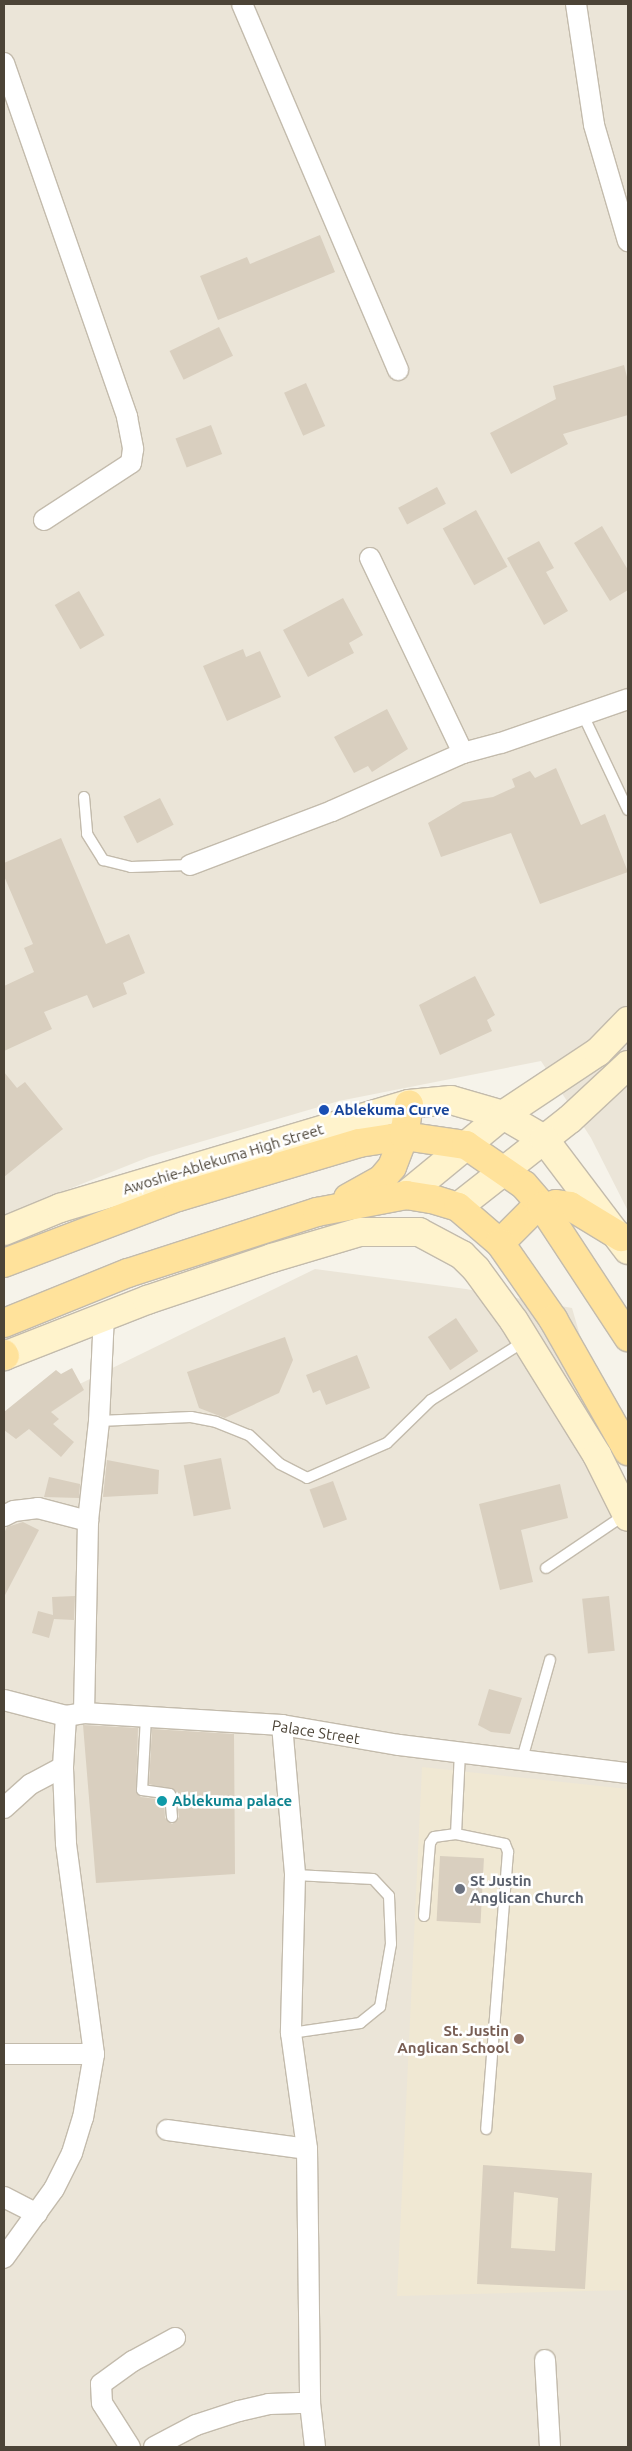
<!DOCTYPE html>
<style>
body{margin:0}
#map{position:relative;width:632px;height:2451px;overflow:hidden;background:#f6f3ea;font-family:Ubuntu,sans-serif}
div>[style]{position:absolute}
.residential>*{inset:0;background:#ebe5d8}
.education>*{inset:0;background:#f0e8d3}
.building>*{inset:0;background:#d9cfbf;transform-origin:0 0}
.roads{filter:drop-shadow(1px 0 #c3bbac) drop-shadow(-1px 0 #c3bbac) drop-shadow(0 1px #c3bbac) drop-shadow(0 -1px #c3bbac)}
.lane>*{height:10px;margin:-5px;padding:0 5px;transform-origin:5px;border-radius:5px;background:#fff}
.street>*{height:20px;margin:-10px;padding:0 10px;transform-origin:10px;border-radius:10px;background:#fff}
.secondary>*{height:28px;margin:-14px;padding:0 14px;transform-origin:14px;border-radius:14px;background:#fff3cc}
.primary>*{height:28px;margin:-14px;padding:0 14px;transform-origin:14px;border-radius:14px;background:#ffe29b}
.dots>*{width:14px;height:14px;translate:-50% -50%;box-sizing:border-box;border:2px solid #fff;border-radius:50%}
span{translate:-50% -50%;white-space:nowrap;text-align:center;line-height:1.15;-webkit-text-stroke:5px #fff;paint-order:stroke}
.transit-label{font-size:15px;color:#164399;font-weight:700}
.left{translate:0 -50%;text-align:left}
.street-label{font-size:15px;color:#4c4437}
.culture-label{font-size:15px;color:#0d838f;font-weight:700}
.worship-label{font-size:15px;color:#5b616d;font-weight:700}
.education-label{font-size:15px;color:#785e54;font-weight:700}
.right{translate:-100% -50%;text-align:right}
.frame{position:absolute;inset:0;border:5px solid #4c4437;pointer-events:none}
</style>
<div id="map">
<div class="residential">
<div style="clip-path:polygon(4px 4px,628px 4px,628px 1211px,591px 1138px,541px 1061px,339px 1101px,149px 1157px,4px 1215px)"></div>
<div style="clip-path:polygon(315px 1269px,466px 1289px,572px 1308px,628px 1501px,628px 2447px,4px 2447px,4px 1421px)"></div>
</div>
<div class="education">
<div style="clip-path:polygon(422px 1767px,628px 1789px,628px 2290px,397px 2296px)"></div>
</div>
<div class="building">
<div style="clip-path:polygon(320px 235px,335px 272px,218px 320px,200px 276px,247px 257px,250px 264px)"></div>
<div style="left:219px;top:327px;width:32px;height:55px;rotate:64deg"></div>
<div style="clip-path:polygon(624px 365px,628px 381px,628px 415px,563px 434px,568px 444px,511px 474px,490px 433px,556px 399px,553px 386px)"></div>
<div style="left:306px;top:383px;width:47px;height:24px;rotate:66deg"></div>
<div style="left:211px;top:425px;width:31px;height:38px;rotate:69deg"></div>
<div style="left:437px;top:487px;width:19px;height:44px;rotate:62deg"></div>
<div style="left:476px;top:510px;width:65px;height:38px;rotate:61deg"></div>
<div style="clip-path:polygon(602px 526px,628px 570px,628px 590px,610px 601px,574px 543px)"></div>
<div style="clip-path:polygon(539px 541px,554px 568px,546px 572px,568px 611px,544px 625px,507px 558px)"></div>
<div style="left:79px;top:591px;width:51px;height:28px;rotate:60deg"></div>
<div style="clip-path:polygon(343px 598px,363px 635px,349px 643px,354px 653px,308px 677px,283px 630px)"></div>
<div style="clip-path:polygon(243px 649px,246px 657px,260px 651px,281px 697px,227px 721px,203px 666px)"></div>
<div style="clip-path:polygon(387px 709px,408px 749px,372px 772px,368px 766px,354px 773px,334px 737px)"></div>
<div style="clip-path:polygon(556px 768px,581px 825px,605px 814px,628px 872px,540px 904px,511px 833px,441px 857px,428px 823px,463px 802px,493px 797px,515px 787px,512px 779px,530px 771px,535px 778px)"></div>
<div style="left:160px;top:798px;width:30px;height:41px;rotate:63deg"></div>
<div style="clip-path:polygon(61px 838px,106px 944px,129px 934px,145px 973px,123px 983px,127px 994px,93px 1008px,87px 995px,44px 1012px,52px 1029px,4px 1051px,4px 986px,34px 972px,24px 948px,33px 944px,4px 876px,4px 863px)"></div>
<div style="clip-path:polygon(475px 976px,495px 1015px,487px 1020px,492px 1031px,440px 1055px,419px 1005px)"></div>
<div style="clip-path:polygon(4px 1072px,17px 1088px,25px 1082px,63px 1129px,4px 1177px)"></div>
<div style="left:456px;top:1318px;width:40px;height:34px;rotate:56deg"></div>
<div style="clip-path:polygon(285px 1337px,293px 1360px,279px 1393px,225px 1418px,199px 1408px,187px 1372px)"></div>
<div style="clip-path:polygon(357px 1355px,370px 1388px,326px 1405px,320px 1390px,313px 1393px,306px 1375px)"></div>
<div style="clip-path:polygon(72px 1368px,84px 1390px,51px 1412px,59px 1419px,53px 1424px,74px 1442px,61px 1457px,29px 1429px,16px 1439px,4px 1430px,4px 1412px,56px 1370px,61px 1374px)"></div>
<div style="left:221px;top:1458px;width:52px;height:38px;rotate:79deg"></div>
<div style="clip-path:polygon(107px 1460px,159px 1470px,158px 1494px,103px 1497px)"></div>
<div style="clip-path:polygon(49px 1477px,80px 1484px,79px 1498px,44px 1497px)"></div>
<div style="left:333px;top:1481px;width:41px;height:25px;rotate:70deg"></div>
<div style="clip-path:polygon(560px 1484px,568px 1518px,521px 1530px,533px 1582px,500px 1590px,479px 1504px)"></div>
<div style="clip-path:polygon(23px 1522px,39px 1530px,4px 1597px,4px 1533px,7px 1527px)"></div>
<div style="clip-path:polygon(75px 1596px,74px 1620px,54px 1619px,49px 1638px,32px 1633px,38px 1611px,53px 1615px,52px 1597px)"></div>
<div style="left:609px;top:1596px;width:55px;height:27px;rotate:84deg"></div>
<div style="clip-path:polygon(489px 1689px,522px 1698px,510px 1734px,491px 1732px,478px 1725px)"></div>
<div style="clip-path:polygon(83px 1725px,138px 1728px,136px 1792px,141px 1797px,164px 1800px,165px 1818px,172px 1824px,179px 1817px,176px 1791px,149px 1784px,152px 1729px,234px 1734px,235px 1874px,96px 1883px)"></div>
<div style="left:440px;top:1856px;width:44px;height:65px;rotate:3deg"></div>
<div style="clip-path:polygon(evenodd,483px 2165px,592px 2173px,585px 2289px,477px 2284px,483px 2165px,514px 2192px,558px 2198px,555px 2251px,511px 2248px,514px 2192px)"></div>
</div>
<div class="roads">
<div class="lane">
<div style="left:583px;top:715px;width:105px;rotate:64.7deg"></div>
<div style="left:84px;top:797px;width:37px;rotate:85deg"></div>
<div style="left:87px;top:834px;width:31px;rotate:58deg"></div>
<div style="left:103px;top:860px;width:29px;rotate:14deg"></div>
<div style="left:131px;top:867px;width:59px;rotate:-1.9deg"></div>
<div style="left:99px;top:1421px;width:92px;rotate:-2.5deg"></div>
<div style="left:191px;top:1417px;width:25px;rotate:11deg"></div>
<div style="left:216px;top:1422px;width:35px;rotate:22deg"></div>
<div style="left:249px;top:1435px;width:42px;rotate:43.1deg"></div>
<div style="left:280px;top:1464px;width:30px;rotate:27deg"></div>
<div style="left:307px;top:1478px;width:87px;rotate:-23.6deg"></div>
<div style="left:387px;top:1443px;width:62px;rotate:-44.3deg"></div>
<div style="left:431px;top:1400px;width:111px;rotate:-32.1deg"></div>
<div style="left:546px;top:1568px;width:97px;rotate:-34deg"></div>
<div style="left:146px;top:1717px;width:73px;rotate:93.1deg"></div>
<div style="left:142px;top:1790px;width:28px;rotate:8deg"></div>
<div style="left:170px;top:1794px;width:23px;rotate:85deg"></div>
<div style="left:522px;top:1759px;width:103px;rotate:-74.2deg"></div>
<div style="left:456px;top:1834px;width:83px;rotate:-87.2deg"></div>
<div style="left:424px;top:1916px;width:73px;rotate:-85.3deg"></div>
<div style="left:430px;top:1843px;width:7px;rotate:-56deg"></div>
<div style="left:434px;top:1837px;width:22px;rotate:-8deg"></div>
<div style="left:456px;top:1834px;width:50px;rotate:11.5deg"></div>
<div style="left:505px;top:1844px;width:9px;rotate:69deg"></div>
<div style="left:508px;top:1852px;width:278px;rotate:94.5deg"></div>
<div style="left:291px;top:2033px;width:70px;rotate:-8.2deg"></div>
<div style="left:360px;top:2023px;width:26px;rotate:-39deg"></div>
<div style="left:380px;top:2007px;width:64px;rotate:-80.1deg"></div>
<div style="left:391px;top:1944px;width:48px;rotate:-92.4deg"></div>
<div style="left:389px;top:1896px;width:23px;rotate:-133deg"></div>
<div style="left:373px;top:1879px;width:78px;rotate:-177.1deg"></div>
</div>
<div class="street">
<div style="left:242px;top:4px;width:398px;rotate:66.9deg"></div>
<div style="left:576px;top:4px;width:122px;rotate:81.5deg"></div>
<div style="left:594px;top:125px;width:121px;rotate:73.7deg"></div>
<div style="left:4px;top:63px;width:375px;rotate:70.8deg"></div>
<div style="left:127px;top:417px;width:33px;rotate:79deg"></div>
<div style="left:133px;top:449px;width:14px;rotate:98deg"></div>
<div style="left:131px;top:463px;width:104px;rotate:146.8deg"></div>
<div style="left:370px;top:558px;width:216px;rotate:64.5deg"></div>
<div style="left:190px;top:865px;width:152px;rotate:-20.8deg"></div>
<div style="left:332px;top:811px;width:143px;rotate:-23.9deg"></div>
<div style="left:463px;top:753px;width:39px;rotate:-15deg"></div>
<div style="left:501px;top:743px;width:134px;rotate:-19.1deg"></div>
<div style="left:4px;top:1516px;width:11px;rotate:-27deg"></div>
<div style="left:14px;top:1511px;width:24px;rotate:-7deg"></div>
<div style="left:38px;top:1508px;width:52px;rotate:14.6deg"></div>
<div style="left:4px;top:1700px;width:64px;rotate:14.5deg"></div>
<div style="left:66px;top:1716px;width:18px;rotate:-9deg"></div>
<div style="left:84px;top:1713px;width:198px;rotate:3.5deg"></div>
<div style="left:282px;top:1725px;width:119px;rotate:9.7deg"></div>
<div style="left:399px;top:1745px;width:231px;rotate:7deg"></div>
<div style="left:84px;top:1713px;width:192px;rotate:-88.8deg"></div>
<div style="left:88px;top:1521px;width:101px;rotate:-83.7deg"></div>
<div style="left:99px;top:1421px;width:105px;rotate:-87.3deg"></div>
<div style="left:282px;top:1725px;width:151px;rotate:85deg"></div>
<div style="left:295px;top:1875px;width:158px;rotate:91.5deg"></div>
<div style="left:291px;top:2033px;width:117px;rotate:82.1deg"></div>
<div style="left:307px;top:2149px;width:254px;rotate:89.3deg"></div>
<div style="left:4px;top:1808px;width:36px;rotate:-42deg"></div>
<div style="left:31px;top:1784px;width:36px;rotate:-28deg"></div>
<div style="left:4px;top:2054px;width:90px"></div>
<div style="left:167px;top:2130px;width:141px;rotate:7.7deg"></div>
<div style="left:4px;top:2197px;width:37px;rotate:27deg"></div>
<div style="left:4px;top:2258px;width:85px;rotate:-54.1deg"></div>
<div style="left:54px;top:2189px;width:40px;rotate:-63.4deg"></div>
<div style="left:72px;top:2153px;width:37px;rotate:-73deg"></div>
<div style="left:83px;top:2118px;width:65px;rotate:-80.2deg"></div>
<div style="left:94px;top:2054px;width:213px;rotate:-97.6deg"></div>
<div style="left:66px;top:1843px;width:76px;rotate:-92.3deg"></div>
<div style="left:63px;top:1767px;width:51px;rotate:-86.6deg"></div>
<div style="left:545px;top:2360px;width:87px;rotate:86.7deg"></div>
<div style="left:130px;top:2447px;width:52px;rotate:-122.5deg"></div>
<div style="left:102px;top:2403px;width:19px;rotate:-93deg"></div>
<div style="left:101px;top:2384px;width:39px;rotate:-36deg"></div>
<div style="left:133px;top:2361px;width:48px;rotate:-28.7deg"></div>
<div style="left:154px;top:2447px;width:47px;rotate:-27.6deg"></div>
<div style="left:196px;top:2425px;width:45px;rotate:-18deg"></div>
<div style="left:239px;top:2411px;width:31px;rotate:-13deg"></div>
<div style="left:269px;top:2404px;width:30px;rotate:-2deg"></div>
<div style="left:299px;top:2403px;width:11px"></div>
<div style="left:310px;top:2403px;width:44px;rotate:83.5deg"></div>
</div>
<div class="secondary">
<div style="left:406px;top:1195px;width:126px;rotate:-39.5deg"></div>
<div style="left:503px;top:1115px;width:114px;rotate:-33.6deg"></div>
<div style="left:598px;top:1052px;width:43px;rotate:-45.9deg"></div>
<div style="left:458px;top:1207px;width:142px;rotate:-38.2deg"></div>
<div style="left:570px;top:1119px;width:79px;rotate:-43deg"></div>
<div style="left:4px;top:1231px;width:61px;rotate:-22.3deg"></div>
<div style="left:60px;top:1208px;width:364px;rotate:-16.6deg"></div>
<div style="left:409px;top:1104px;width:42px;rotate:-5.4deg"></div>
<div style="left:451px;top:1100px;width:54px;rotate:16.1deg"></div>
<div style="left:503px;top:1115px;width:48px;rotate:30.3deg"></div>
<div style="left:544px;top:1139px;width:139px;rotate:52.9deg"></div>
<div style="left:4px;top:1356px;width:154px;rotate:-21.4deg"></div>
<div style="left:147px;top:1300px;width:132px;rotate:-18.6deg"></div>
<div style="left:272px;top:1258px;width:92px;rotate:-16.5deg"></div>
<div style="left:360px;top:1232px;width:59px"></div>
<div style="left:419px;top:1232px;width:49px;rotate:28.1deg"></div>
<div style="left:462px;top:1255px;width:20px;rotate:45deg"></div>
<div style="left:476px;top:1269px;width:64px;rotate:53.8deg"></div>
<div style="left:514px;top:1321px;width:158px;rotate:58.2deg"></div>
<div style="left:597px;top:1455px;width:69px;rotate:63.4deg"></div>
</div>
<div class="primary">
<div style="left:348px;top:1198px;width:38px;rotate:-29deg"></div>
<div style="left:381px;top:1180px;width:17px;rotate:-50deg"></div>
<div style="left:392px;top:1167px;width:33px;rotate:-69deg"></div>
<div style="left:404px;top:1136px;width:32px;rotate:-81deg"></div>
<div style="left:500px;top:1243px;width:44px;rotate:-45deg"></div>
<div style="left:531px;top:1212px;width:26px;rotate:-18deg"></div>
<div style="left:556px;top:1204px;width:14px;rotate:8deg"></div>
<div style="left:570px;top:1206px;width:60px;rotate:31.3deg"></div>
<div style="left:4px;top:1263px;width:186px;rotate:-20.8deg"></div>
<div style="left:178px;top:1197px;width:189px;rotate:-16.6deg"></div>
<div style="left:359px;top:1143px;width:46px;rotate:-8.8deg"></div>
<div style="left:404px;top:1136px;width:63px;rotate:8.3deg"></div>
<div style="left:466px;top:1145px;width:70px;rotate:34.6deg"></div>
<div style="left:524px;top:1185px;width:28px;rotate:49deg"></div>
<div style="left:542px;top:1206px;width:157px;rotate:56.7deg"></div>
<div style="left:4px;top:1323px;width:134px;rotate:-22deg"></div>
<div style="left:128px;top:1273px;width:199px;rotate:-17.9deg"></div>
<div style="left:317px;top:1212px;width:91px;rotate:-10.8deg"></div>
<div style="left:406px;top:1195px;width:26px;rotate:9deg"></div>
<div style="left:432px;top:1199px;width:27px;rotate:17deg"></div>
<div style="left:458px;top:1207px;width:55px;rotate:40.6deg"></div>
<div style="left:500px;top:1243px;width:93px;rotate:55.1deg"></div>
<div style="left:553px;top:1319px;width:152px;rotate:60.4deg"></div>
<div style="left:4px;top:1354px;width:2px;rotate:63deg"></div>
</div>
</div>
<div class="dots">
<div style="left:324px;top:1110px;background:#1a4fb4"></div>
<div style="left:162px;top:1801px;background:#0f9aa8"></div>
<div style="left:460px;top:1889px;background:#6b7280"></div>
<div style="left:519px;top:2039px;background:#8d6e63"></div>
</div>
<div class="transit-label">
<span class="left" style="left:334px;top:1110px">Ablekuma Curve</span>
</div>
<div class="street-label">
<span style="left:223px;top:1159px;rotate:-17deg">Awoshie-Ablekuma High Street</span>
<span style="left:316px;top:1732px;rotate:9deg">Palace Street</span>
</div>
<div class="culture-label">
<span class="left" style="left:172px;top:1801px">Ablekuma palace</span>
</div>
<div class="worship-label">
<span class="left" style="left:470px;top:1889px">St Justin<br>Anglican Church</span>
</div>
<div class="education-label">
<span class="right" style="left:509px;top:2039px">St. Justin<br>Anglican School</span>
</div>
<div class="frame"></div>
</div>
